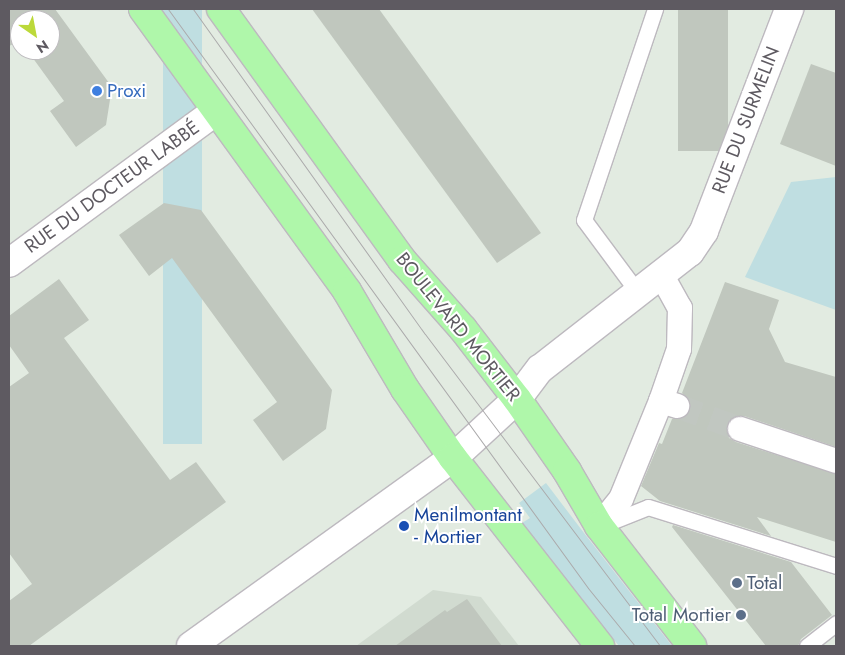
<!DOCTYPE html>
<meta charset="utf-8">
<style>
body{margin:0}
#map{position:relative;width:845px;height:655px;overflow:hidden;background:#e2ebe1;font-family:Jost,sans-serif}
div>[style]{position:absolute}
.education>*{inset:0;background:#d1dbd0}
.green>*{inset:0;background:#bfdee1;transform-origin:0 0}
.building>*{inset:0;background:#c0c7be;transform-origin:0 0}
.pedestrian-tunnel>*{height:24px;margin-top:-12px;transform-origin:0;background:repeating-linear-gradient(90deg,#c1c7c1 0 24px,transparent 0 36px)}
.roads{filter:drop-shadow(1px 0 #bdb9bf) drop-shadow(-1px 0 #bdb9bf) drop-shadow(0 1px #bdb9bf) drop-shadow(0 -1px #bdb9bf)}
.service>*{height:15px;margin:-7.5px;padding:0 7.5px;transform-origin:7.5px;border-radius:7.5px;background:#fff}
.pedestrian>*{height:24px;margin:-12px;padding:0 12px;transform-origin:12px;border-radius:12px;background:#fff}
.minor>*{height:28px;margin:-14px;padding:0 14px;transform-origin:14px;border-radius:14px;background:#fff}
.primary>*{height:28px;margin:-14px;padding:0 14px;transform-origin:14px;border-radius:14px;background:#aff7aa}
.tram>*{height:1px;margin:-0.5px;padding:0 0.5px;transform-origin:0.5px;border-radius:0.5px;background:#abaaab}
.dots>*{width:14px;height:14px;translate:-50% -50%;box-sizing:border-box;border:2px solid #fff;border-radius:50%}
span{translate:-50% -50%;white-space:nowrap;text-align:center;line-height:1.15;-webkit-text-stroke:4px #fff;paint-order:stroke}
.shop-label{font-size:19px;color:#366cbe}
.left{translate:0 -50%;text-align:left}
.street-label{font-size:19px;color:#5e5a61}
.transit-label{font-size:19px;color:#164399}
.service-label{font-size:19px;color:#4e5e75}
.right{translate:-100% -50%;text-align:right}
.frame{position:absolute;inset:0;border:10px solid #5e5a61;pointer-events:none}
.north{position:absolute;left:10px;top:10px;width:50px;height:50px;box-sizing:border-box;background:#fff;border:1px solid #bfbdc0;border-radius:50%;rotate:147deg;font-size:14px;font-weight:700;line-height:20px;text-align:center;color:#5e5a61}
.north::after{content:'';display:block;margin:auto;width:18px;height:22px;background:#bcd93a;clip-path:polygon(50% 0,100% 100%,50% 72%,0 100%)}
</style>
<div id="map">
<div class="education">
<div style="clip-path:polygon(433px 590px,481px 597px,519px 646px,356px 646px)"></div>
</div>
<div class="green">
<div style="left:163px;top:9px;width:39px;height:435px"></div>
<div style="clip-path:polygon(836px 177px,836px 310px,745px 277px,791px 182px)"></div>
<div style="clip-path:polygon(546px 483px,584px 533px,672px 646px,619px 646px,579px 597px,522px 523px,530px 518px,519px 503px)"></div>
</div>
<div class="building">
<div style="clip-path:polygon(9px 9px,55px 9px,112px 87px,106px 125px,76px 147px,50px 111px,64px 101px,27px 50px,50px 50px,50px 20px,20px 20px,20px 41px,9px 46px)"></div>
<div style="clip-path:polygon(312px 9px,379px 9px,541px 233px,497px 263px)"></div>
<div style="left:678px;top:9px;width:50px;height:142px"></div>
<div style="clip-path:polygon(811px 64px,836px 73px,836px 166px,780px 144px)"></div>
<div style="clip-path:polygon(164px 203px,201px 210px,332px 390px,326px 429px,283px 461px,253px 420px,277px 402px,172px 258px,149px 276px,119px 235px)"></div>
<div style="clip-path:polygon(59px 279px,89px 320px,64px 338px,170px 480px,196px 462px,226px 502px,29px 646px,9px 646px,9px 601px,32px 584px,9px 553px,9px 387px,29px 373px,9px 345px,9px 316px)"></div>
<div style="clip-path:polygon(725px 282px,779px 300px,769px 329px,785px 362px,836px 377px,836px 447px,744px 416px,731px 418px,727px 424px,726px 431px,729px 438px,736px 442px,836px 474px,836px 542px,757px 517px,771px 536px,660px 501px,641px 486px,659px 443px,662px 444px,672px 419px,680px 419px,690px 411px,690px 403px,682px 393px)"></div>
<div style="clip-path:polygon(673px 525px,791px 562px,832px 615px,801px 639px,798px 646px,766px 646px,672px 527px)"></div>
<div style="clip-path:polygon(467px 599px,502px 646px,395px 646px,445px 610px,447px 612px)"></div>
</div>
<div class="pedestrian-tunnel">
<div style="left:677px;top:406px;width:67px;rotate:20.1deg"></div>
</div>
<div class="roads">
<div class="service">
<div style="left:639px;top:294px;width:92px;rotate:-126.6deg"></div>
<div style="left:584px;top:220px;width:223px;rotate:-71.4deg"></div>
<div style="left:603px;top:525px;width:48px;rotate:-21.8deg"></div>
<div style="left:648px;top:507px;width:197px;rotate:17.4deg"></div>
<div style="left:807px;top:646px;width:37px;rotate:-38deg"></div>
</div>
<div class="pedestrian">
<div style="left:662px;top:276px;width:37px;rotate:61deg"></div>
<div style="left:680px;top:308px;width:41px;rotate:91.4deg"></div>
<div style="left:679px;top:349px;width:55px;rotate:109.1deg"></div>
<div style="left:661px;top:401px;width:17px;rotate:17deg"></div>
<div style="left:740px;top:429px;width:101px;rotate:18.4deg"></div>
<div style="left:599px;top:526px;width:35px;rotate:-51deg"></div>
<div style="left:621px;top:499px;width:106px;rotate:-67.8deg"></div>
</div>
<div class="minor">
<div style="left:9px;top:263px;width:257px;rotate:-36.3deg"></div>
<div style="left:191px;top:646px;width:322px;rotate:-35.7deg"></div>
<div style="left:453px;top:458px;width:87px;rotate:-42.7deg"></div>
<div style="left:517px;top:399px;width:38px;rotate:-53deg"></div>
<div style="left:540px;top:369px;width:190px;rotate:-38deg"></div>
<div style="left:690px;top:252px;width:25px;rotate:-56deg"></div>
<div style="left:704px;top:231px;width:238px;rotate:-69deg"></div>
</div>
<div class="primary">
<div style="left:143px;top:9px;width:348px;rotate:54.1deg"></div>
<div style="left:347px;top:291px;width:114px;rotate:59.4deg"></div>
<div style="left:405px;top:389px;width:84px;rotate:55.2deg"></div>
<div style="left:453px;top:458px;width:239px;rotate:52deg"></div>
<div style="left:221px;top:9px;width:309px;rotate:54.2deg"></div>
<div style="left:402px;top:260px;width:92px;rotate:48.5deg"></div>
<div style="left:463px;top:329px;width:88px;rotate:52.4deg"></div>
<div style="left:517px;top:399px;width:88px;rotate:55.2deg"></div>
<div style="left:567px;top:471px;width:64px;rotate:59.8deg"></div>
<div style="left:599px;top:526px;width:152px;rotate:52.2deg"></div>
</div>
</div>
<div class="tram">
<div style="left:168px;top:9px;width:715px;rotate:54.04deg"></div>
<div style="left:588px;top:588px;width:75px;rotate:51deg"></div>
<div style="left:193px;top:9px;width:399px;rotate:54.5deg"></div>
<div style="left:425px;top:334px;width:391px;rotate:53deg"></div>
</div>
<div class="dots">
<div style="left:97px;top:91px;background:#3f7fe0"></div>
<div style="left:404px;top:526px;background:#1a4fb4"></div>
<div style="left:737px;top:583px;background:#5c6f8a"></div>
<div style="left:741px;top:615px;background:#5c6f8a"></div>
</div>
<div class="shop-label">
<span class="left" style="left:107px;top:91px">Proxi</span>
</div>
<div class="street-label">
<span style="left:746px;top:120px;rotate:-69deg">RUE DU SURMELIN</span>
<span style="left:112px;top:187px;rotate:-36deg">RUE DU DOCTEUR LABBÉ</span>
<span style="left:458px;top:327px;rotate:51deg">BOULEVARD MORTIER</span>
</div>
<div class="transit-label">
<span class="left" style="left:414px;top:526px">Menilmontant<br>- Mortier</span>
</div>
<div class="service-label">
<span class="left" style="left:747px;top:583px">Total</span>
<span class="right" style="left:731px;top:615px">Total Mortier</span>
</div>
<div class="frame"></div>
<div class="north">N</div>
</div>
